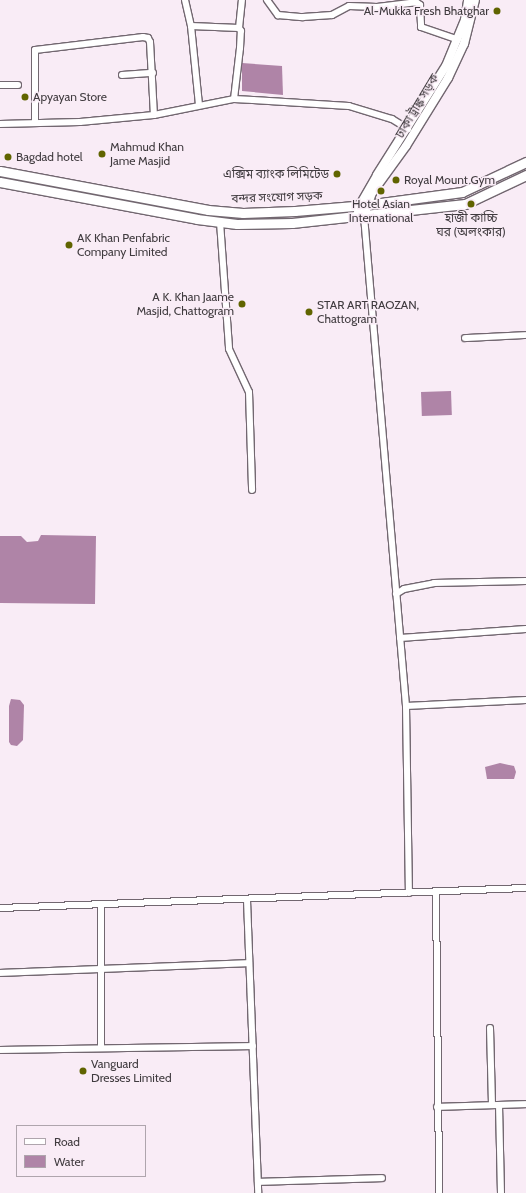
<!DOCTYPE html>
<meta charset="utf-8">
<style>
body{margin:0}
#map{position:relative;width:526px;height:1193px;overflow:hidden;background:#f9ecf6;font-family:Cabin,"Noto Sans Bengali",sans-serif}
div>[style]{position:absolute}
.water>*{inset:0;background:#af84a7;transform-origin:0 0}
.roads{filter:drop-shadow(1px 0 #726770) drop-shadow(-1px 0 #726770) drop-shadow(0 1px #726770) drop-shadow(0 -1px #726770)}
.minor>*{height:6px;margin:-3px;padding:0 3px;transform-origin:3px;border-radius:3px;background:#fff}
.major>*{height:8px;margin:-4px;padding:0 4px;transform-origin:4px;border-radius:4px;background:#fff}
.highway>*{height:9px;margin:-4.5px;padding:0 4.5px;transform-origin:4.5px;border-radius:4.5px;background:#fff}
.dots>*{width:11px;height:11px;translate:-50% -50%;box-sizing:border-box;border:2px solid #f9ecf6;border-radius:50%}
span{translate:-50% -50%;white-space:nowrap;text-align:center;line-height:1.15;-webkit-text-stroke:3px #f9ecf6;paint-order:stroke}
.poi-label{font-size:12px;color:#403b3f}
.right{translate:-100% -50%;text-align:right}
.left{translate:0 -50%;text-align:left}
.street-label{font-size:12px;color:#403b3f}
.legend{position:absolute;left:16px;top:1125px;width:130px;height:52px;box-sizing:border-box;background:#f9ecf6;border:1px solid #afa5ad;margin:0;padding:5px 7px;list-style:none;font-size:12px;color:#403b3f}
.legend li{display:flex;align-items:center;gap:8px;height:20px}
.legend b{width:20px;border:1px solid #afa5ad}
</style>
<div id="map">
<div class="water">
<div style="clip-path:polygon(242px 63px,282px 66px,283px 95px,242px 91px)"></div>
<div style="left:451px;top:391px;width:24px;height:30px;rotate:88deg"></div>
<div style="clip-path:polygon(41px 535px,96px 536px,95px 604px,0 603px,0 536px,21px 536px,27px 542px,38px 541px)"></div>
<div style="clip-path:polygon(11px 699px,20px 700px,24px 705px,23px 740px,17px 746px,11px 745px,9px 742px,9px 706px)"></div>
<div style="clip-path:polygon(500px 763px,514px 766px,516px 772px,514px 779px,487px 779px,485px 767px)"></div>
</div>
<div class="roads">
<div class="minor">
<div style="left:185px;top:0;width:27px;rotate:77deg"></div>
<div style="left:191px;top:26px;width:79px;rotate:84.2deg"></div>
<div style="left:267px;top:0;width:19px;rotate:54deg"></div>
<div style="left:278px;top:15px;width:25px;rotate:5deg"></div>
<div style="left:303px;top:17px;width:29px;rotate:-4deg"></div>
<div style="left:332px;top:15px;width:19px;rotate:-28deg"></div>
<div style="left:349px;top:6px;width:28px;rotate:2deg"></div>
<div style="left:377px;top:7px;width:39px;rotate:-7deg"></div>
<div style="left:416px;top:2px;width:5px;rotate:37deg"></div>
<div style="left:420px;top:5px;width:22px;rotate:87deg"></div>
<div style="left:421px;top:27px;width:39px;rotate:19deg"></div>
<div style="left:191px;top:26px;width:48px;rotate:2.4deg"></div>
<div style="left:239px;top:28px;width:28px;rotate:-84deg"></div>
<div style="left:122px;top:75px;width:31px;rotate:-4deg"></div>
<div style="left:0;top:85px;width:18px"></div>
<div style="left:234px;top:99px;width:51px;rotate:-83.3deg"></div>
<div style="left:240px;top:48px;width:17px;rotate:-87deg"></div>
<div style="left:241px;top:31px;width:4px;rotate:-124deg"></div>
<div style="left:35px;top:123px;width:73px;rotate:-90deg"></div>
<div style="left:35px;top:50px;width:109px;rotate:-6.9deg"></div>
<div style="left:143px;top:37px;width:5px;rotate:11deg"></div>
<div style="left:148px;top:38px;width:4px;rotate:63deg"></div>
<div style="left:150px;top:42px;width:73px;rotate:86.9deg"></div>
<div style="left:0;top:124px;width:80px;rotate:-1.4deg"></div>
<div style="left:80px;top:122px;width:74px;rotate:-5.4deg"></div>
<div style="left:154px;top:115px;width:82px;rotate:-11.3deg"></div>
<div style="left:234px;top:99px;width:19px;rotate:3deg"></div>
<div style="left:253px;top:100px;width:96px;rotate:3.6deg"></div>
<div style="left:349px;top:106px;width:45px;rotate:16.8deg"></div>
<div style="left:392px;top:119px;width:19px;rotate:32deg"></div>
<div style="left:364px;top:216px;width:492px;rotate:85.1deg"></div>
<div style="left:406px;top:706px;width:187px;rotate:89.1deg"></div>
<div style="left:220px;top:222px;width:127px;rotate:85.9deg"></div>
<div style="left:229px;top:349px;width:47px;rotate:65.1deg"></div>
<div style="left:249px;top:392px;width:98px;rotate:88.2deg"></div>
<div style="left:465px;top:338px;width:61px;rotate:-2.8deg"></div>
<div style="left:396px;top:594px;width:9px;rotate:-32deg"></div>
<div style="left:404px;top:589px;width:31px;rotate:-11deg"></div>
<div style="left:434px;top:583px;width:92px;rotate:-1.2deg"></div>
<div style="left:400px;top:638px;width:126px;rotate:-4.1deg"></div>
<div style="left:406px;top:706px;width:120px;rotate:-2.9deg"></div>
<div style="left:436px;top:892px;width:301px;rotate:89.4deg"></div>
<div style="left:247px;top:900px;width:293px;rotate:87.8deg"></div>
<div style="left:0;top:908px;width:526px;rotate:-2.18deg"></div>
<div style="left:0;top:973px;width:249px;rotate:-2.3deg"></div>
<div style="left:490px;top:1028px;width:77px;rotate:88.5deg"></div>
<div style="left:101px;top:1048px;width:143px;rotate:-90deg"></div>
<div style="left:0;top:1050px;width:253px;rotate:-0.9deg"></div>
<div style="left:499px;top:1105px;width:88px;rotate:88.7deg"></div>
<div style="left:437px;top:1107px;width:89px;rotate:-1.9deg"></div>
<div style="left:258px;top:1182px;width:124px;rotate:-1.8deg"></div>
</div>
<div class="major">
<div style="left:357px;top:216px;width:11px;rotate:-75deg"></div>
<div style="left:360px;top:205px;width:34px;rotate:-60deg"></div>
<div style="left:377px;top:175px;width:129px;rotate:-57.7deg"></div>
<div style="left:446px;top:66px;width:50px;rotate:-67.6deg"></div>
<div style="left:465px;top:20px;width:20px;rotate:-81deg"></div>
<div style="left:364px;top:216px;width:24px;rotate:-71deg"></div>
<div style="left:372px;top:193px;width:58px;rotate:-54.1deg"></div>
<div style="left:406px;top:146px;width:80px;rotate:-58.3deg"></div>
<div style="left:448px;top:78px;width:38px;rotate:-65deg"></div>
<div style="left:464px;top:44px;width:45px;rotate:-76deg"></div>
</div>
<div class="highway">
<div style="left:0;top:171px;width:212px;rotate:10.6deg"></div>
<div style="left:208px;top:210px;width:35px;rotate:5deg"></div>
<div style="left:243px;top:213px;width:52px;rotate:-2.2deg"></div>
<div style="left:295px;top:211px;width:71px;rotate:-4.8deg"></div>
<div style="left:366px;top:205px;width:97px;rotate:-7.7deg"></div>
<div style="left:462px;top:192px;width:71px;rotate:-25.1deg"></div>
<div style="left:0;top:182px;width:200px;rotate:10.6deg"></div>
<div style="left:197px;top:219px;width:40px;rotate:7.1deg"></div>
<div style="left:237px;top:224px;width:55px;rotate:-1deg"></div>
<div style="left:292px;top:223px;width:174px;rotate:-6.3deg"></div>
<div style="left:465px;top:204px;width:68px;rotate:-25.4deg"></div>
</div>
</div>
<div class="dots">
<div style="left:497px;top:11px;background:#606400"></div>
<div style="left:25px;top:97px;background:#606400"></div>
<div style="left:102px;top:154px;background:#606400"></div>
<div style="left:8px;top:157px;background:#606400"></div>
<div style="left:337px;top:174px;background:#606400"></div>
<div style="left:396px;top:180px;background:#606400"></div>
<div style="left:381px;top:191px;background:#606400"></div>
<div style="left:471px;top:204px;background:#606400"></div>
<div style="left:69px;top:245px;background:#606400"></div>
<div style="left:242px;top:304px;background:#606400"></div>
<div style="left:309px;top:312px;background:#606400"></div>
<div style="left:83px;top:1071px;background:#606400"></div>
</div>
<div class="poi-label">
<span class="right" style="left:489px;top:11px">Al-Mukka Fresh Bhatghar</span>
<span class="left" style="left:33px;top:97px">Apyayan Store</span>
<span class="left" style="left:110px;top:154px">Mahmud Khan<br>Jame Masjid</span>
<span class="left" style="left:16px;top:157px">Bagdad hotel</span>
<span class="right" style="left:329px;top:174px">এক্সিম ব্যাংক লিমিটেড</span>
<span class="left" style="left:404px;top:180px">Royal Mount Gym</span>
<span style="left:381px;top:211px">Hotel Asian<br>International</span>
<span style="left:471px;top:225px">হাজী কাচ্চি<br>ঘর (অলংকার)</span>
<span class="left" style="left:77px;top:245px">AK Khan Penfabric<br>Company Limited</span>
<span class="right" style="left:234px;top:304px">A K. Khan Jaame<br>Masjid, Chattogram</span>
<span class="left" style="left:317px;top:312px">STAR ART RAOZAN,<br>Chattogram</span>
<span class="left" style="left:91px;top:1071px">Vanguard<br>Dresses Limited</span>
</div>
<div class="street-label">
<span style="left:417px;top:106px;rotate:-59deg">ঢাকা ট্রাঙ্ক সড়ক</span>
<span style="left:277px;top:197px;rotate:-2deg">বন্দর সংযোগ সড়ক</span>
</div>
<ul class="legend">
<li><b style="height:5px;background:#fff"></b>Road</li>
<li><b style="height:11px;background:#af84a7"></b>Water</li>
</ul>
</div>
